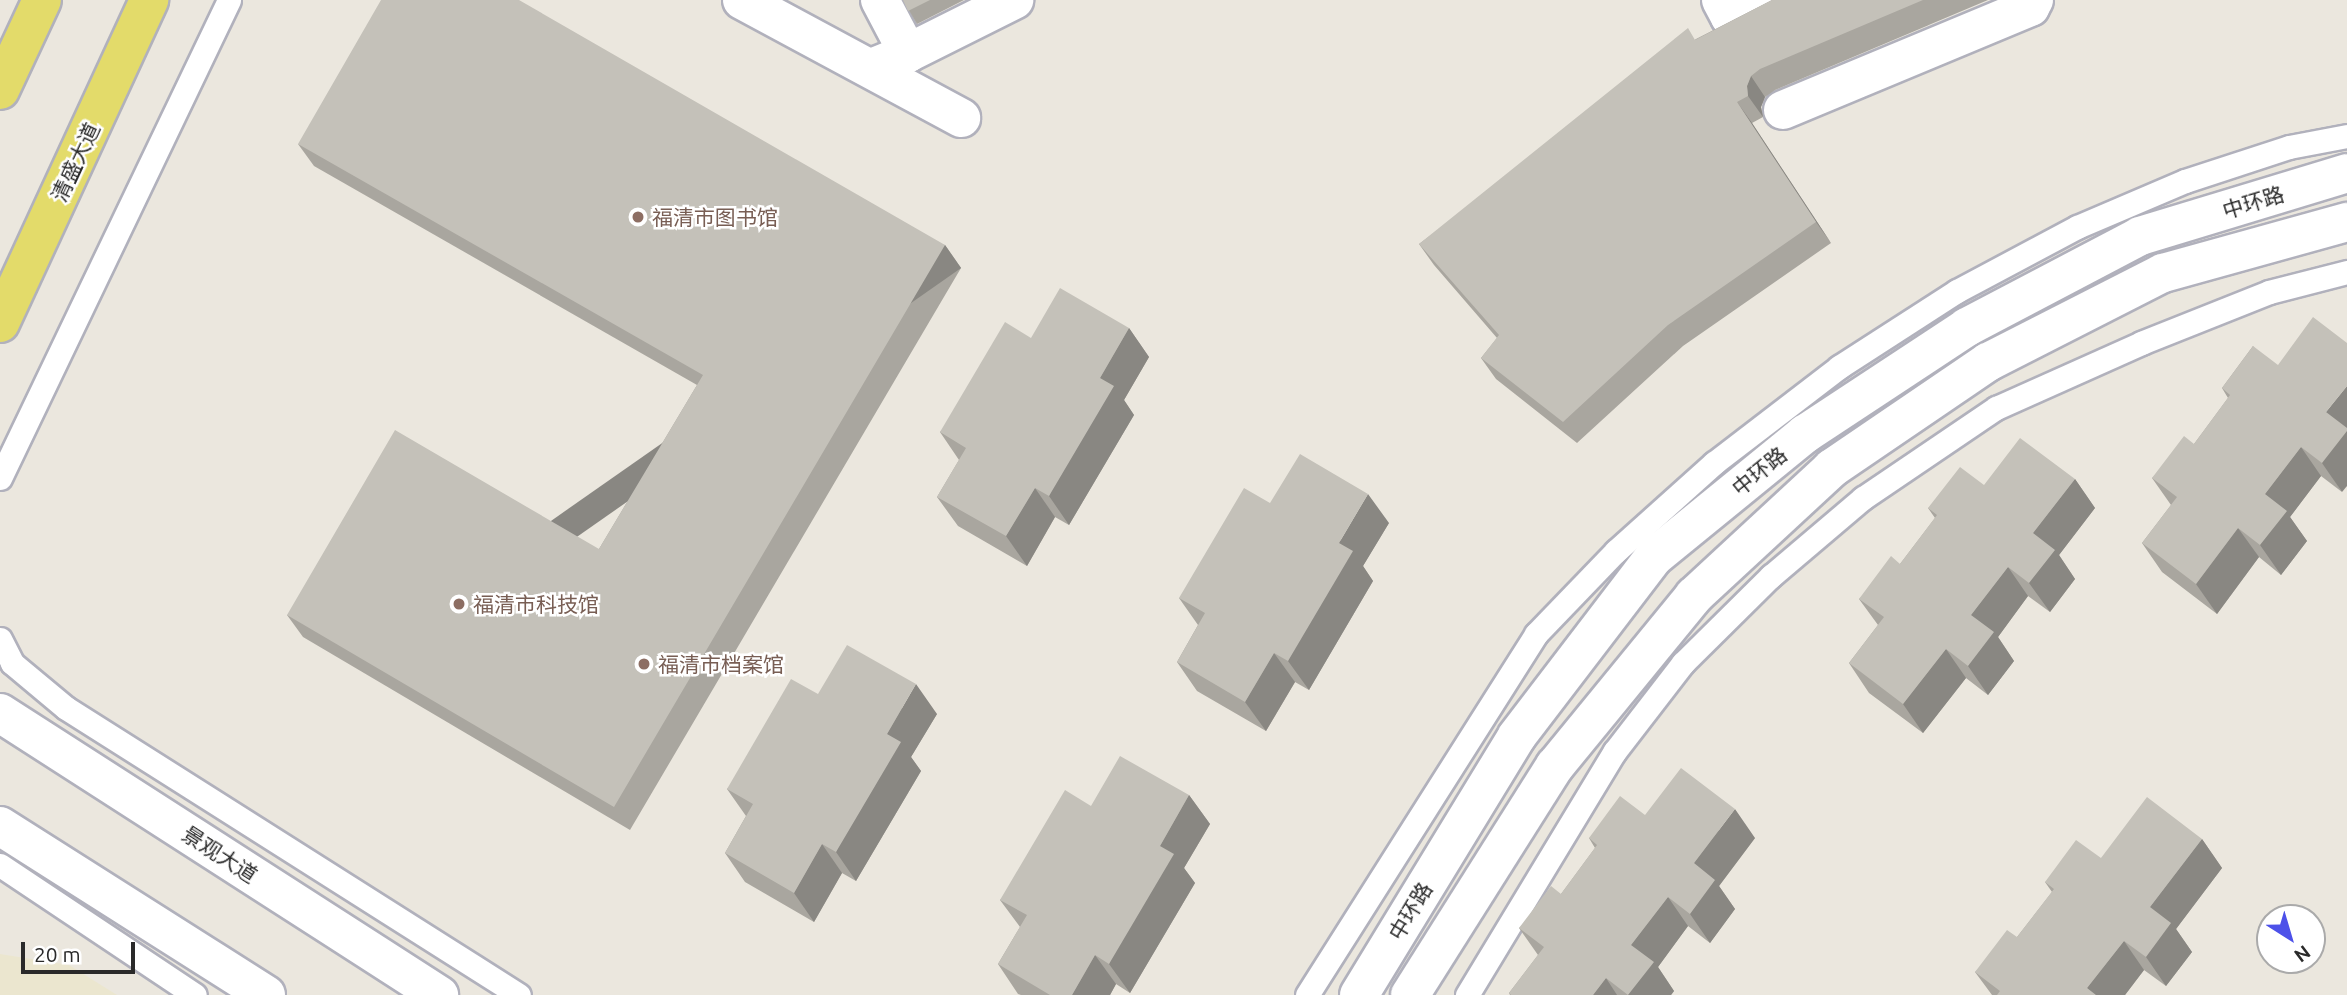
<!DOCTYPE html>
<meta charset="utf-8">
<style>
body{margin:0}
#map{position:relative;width:2347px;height:995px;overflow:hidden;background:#ebe7de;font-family:Ubuntu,"Noto Sans SC",sans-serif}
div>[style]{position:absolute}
.education>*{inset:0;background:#ebe6cf}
.roads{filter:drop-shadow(2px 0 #b1b1bc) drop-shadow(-2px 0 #b1b1bc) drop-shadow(0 2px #b1b1bc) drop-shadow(0 -2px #b1b1bc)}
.lane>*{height:23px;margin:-11.5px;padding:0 11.5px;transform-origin:11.5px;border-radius:11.5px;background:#fff}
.street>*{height:38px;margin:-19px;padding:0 19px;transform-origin:19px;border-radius:19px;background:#fff}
.secondary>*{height:38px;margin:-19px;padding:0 19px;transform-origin:19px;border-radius:19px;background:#fff}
.primary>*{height:38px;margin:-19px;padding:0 19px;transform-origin:19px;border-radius:19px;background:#e3db6a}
.wall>*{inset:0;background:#a9a69f}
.shaded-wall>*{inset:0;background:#898782;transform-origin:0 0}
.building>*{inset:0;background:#c4c1b9}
.dots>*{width:19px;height:19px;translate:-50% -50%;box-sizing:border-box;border:4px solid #fff;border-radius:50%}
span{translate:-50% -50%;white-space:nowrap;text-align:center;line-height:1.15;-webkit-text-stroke:5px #fff;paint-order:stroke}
.street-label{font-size:21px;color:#2a2a2a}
.education-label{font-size:21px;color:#785e54}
.left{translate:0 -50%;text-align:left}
.north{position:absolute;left:2256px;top:904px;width:70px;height:70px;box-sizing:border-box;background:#fff;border:2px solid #aaa;border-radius:50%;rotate:143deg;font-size:19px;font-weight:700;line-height:28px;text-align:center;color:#2a2a2a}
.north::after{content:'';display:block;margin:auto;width:24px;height:32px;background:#4d51e9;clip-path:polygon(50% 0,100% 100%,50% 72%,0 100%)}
.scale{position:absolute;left:21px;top:942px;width:114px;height:32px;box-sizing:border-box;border:4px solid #2a2a2a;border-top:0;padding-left:9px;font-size:21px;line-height:24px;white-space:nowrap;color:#2a2a2a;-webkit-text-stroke:5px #fff;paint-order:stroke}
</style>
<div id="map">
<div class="education">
<div style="clip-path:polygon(0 954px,69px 965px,117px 995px,0 995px)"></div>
</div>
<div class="roads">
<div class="lane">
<div style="left:0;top:478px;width:530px;rotate:-64.4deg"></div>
<div style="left:0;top:639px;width:27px;rotate:63deg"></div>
<div style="left:12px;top:663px;width:70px;rotate:39.8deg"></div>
<div style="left:66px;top:708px;width:536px;rotate:32.36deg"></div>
<div style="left:0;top:865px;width:234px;rotate:33.7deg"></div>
<div style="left:1307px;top:995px;width:428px;rotate:-57.6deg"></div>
<div style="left:1536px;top:634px;width:115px;rotate:-46.1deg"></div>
<div style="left:1616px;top:551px;width:132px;rotate:-41.9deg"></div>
<div style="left:1714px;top:463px;width:158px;rotate:-37.5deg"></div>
<div style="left:1839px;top:367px;width:140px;rotate:-32.8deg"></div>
<div style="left:1957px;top:291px;width:136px;rotate:-28.1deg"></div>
<div style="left:2077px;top:227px;width:117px;rotate:-23.1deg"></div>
<div style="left:2185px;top:181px;width:109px;rotate:-18.1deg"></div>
<div style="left:2289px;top:147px;width:59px;rotate:-10.7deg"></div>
<div style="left:1467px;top:995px;width:285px;rotate:-58.8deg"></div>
<div style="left:1615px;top:751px;width:111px;rotate:-52.3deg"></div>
<div style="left:1683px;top:663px;width:124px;rotate:-44.7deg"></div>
<div style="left:1771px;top:576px;width:121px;rotate:-40.3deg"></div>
<div style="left:1863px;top:498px;width:161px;rotate:-34.1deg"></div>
<div style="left:1996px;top:408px;width:159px;rotate:-24.1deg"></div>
<div style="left:2141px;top:343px;width:138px;rotate:-21.7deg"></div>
<div style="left:2269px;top:292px;width:81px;rotate:-14.4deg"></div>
</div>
<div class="street">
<div style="left:742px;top:0;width:249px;rotate:28.3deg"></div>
<div style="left:880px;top:0;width:60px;rotate:62.2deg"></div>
<div style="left:1721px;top:0;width:19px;rotate:62deg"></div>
<div style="left:1730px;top:17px;width:39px;rotate:-26deg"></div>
<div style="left:871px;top:68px;width:40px;rotate:-22deg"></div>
<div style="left:908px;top:53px;width:119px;rotate:-26.6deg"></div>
<div style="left:1783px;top:110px;width:268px;rotate:-22.6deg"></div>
<div style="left:2030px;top:7px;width:8px;rotate:-60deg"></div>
</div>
<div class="secondary">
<div style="left:0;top:713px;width:522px;rotate:32.72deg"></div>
<div style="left:0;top:826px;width:315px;rotate:32.4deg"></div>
<div style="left:1359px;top:995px;width:303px;rotate:-58.6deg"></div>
<div style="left:1517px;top:736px;width:225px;rotate:-52.6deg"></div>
<div style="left:1654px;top:557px;width:195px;rotate:-39.2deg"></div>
<div style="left:1805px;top:434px;width:194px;rotate:-33.4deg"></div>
<div style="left:1967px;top:327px;width:195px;rotate:-27.7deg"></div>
<div style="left:2140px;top:236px;width:216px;rotate:-16.9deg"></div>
<div style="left:1410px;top:995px;width:271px;rotate:-57.7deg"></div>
<div style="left:1555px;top:766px;width:220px;rotate:-50.7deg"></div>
<div style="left:1694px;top:596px;width:188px;rotate:-42.8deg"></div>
<div style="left:1832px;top:468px;width:189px;rotate:-34.2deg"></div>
<div style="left:1988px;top:362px;width:196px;rotate:-27deg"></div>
<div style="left:2163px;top:273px;width:191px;rotate:-15.5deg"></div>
</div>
<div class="primary">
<div style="left:0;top:90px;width:99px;rotate:-65deg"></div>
<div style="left:0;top:323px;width:356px;rotate:-65.2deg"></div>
</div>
</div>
<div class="wall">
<div style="clip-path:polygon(903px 0,964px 0,917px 24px)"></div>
<div style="clip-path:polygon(1772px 0,1988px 0,1775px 90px,1765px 97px,1761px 107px,1763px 117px,1752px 123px,1831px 243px,1683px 346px,1577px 443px,1496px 379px,1481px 358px,1497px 338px,1434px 265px,1419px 244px,1696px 39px)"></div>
<div style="clip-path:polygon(298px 144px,945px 245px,961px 268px,630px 830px,303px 637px,287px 615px,599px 549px,697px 385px,314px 166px)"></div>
<div style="clip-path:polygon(1129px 328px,1149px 357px,1124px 400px,1134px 415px,1069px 525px,1055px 517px,1027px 566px,958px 526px,937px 497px,959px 460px,940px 432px,1031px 338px)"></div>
<div style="clip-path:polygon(2253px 346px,2342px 492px,2321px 476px,2290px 517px,2307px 541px,2281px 575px,2259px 557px,2217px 614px,2162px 572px,2142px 543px,2171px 505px,2152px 478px,2194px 444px,2228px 398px,2222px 388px)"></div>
<div style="clip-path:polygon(2075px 479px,2095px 508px,2059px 555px,2075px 579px,2050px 612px,2028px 596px,1998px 637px,2014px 661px,1988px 695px,1966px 678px,1923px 733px,1869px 693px,1849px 663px,1878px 625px,1859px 599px,1900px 564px,1935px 518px,1928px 508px,1984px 485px)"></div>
<div style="clip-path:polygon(1389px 523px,1363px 566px,1373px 581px,1309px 690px,1295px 682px,1266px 731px,1197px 691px,1177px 662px,1198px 625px,1179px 598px)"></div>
<div style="clip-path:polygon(818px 694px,937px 714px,911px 757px,921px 771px,856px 881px,842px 873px,814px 922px,745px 882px,725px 853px,746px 816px,727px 789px)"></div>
<div style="clip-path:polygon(1189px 795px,1210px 824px,1184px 868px,1195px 883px,1130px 993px,1116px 984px,1110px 995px,1021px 995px,1018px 994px,998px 964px,1020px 927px,1000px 900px,1091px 806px)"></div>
<div style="clip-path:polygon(1645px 815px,1755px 838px,1719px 886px,1735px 909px,1710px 943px,1688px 926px,1658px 967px,1674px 991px,1671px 995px,1510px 995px,1509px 993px,1538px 955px,1519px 928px,1561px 894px,1595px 848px,1589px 838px)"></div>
<div style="clip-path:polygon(2202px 839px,2222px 868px,2176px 929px,2192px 952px,2166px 986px,2144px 970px,2125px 995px,1992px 995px,1975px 972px,2017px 937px,2052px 892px,2045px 882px,2101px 858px)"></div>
</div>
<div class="shaded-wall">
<div style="clip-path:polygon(1751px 76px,1765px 97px,1761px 107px,1763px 117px,1748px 96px,1747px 86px)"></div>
<div style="clip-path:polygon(1737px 102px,1752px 123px,1831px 243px,1816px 222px)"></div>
<div style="left:945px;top:245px;width:28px;height:652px;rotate:55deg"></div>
<div style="clip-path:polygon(1129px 328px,1149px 357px,1124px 400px,1134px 415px,1069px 525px,1049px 496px,1100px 378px)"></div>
<div style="clip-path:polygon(2347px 386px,2347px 486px,2342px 492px,2322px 463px,2326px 412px)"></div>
<div style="clip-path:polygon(2301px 447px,2321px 476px,2290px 517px,2307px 541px,2281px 575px,2260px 545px,2265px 494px)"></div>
<div style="clip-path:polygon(2075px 479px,2095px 508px,2059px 555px,2075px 579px,2050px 612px,2029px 583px,2033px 533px)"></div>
<div style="clip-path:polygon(1035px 488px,1055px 517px,1027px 566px,1006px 536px)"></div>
<div style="clip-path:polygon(1368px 494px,1389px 523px,1363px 566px,1373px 581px,1309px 690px,1288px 661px,1339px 543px)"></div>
<div style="clip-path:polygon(2238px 528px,2259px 557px,2217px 614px,2196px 584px)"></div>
<div style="clip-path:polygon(2008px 567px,2028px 596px,1998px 637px,2014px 661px,1988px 695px,1968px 666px,1971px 615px)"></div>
<div style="clip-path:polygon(1946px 649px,1966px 678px,1923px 733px,1903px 704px)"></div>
<div style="clip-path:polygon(1274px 653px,1295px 682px,1266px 731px,1245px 702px)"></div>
<div style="clip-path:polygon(916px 684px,937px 714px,911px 757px,921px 771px,856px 881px,836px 852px,887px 734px)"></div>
<div style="clip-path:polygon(1189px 795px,1210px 824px,1184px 868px,1195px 883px,1130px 993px,1109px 964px,1160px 846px)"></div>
<div style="clip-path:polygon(1735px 809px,1755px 838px,1719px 886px,1735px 909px,1710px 943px,1690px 914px,1694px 863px)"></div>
<div style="clip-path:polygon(2202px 839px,2222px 868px,2176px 929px,2192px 952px,2166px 986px,2146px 957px,2150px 907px)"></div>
<div style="clip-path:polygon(822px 844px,842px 873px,814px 922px,794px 893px)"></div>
<div style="clip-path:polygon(1668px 897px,1688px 926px,1658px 967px,1674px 991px,1671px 995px,1628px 995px,1631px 945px)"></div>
<div style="clip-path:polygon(2124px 941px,2144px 970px,2125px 995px,2092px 995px,2087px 988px)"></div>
<div style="clip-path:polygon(1095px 955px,1116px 984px,1110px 995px,1072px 995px)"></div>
<div style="clip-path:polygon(1606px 978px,1617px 995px,1593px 995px)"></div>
</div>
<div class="building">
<div style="clip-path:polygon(381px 0,519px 0,945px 245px,614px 807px,287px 615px,395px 430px,599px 549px,703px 375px,298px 144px)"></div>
<div style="clip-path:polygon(903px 0,930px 0,908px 11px)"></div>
<div style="clip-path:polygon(1772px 0,1923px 0,1760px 69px,1751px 76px,1747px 86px,1748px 96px,1737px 102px,1816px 222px,1668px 325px,1563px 422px,1481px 358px,1499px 335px,1419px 244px,1688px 28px,1695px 40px)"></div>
<div style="clip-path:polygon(1060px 288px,1129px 328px,1100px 378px,1114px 386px,1049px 496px,1035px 488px,1006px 536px,937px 497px,966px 448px,940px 432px,1005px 322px,1031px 338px)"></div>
<div style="clip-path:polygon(2313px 317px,2347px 343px,2347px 386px,2326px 412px,2347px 428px,2347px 431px,2322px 463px,2301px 447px,2265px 494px,2287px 511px,2260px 545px,2238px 528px,2196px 584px,2142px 543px,2177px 497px,2152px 478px,2184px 436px,2194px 444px,2230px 395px,2222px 388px,2253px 346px,2278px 365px)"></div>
<div style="clip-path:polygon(2020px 438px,2075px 479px,2033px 533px,2055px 550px,2029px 583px,2008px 567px,1971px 615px,1994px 632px,1968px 666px,1946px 649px,1903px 704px,1849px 663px,1884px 617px,1859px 599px,1891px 556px,1900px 564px,1937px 515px,1928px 508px,1960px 467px,1984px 485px)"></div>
<div style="clip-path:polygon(1300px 454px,1368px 494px,1339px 543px,1353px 551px,1288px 661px,1274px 653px,1245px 702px,1177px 662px,1205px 613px,1179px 598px,1244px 488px,1270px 503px)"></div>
<div style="clip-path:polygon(847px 645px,916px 684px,887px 734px,901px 742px,836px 852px,822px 844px,794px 893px,725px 853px,753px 804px,727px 789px,791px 679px,818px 694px)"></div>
<div style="clip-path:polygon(1120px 756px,1189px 795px,1160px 846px,1174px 854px,1109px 964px,1095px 955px,1072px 995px,1050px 995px,998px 964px,1027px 915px,1000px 900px,1065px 790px,1091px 806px)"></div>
<div style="clip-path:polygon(1681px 768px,1735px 809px,1694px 863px,1715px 880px,1690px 914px,1668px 897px,1631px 945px,1654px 962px,1628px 995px,1606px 978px,1593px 995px,1511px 995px,1509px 993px,1544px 947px,1519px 928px,1551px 886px,1561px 894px,1597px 845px,1589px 838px,1620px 796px,1645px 815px)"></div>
<div style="clip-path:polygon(2147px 797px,2202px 839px,2150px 907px,2171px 923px,2146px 957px,2124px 941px,2087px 988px,2096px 995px,1997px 995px,2000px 991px,1975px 972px,2007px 930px,2017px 937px,2054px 889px,2045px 882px,2076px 840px,2101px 858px)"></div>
</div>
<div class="dots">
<div style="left:638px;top:217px;background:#8d6e63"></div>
<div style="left:459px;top:604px;background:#8d6e63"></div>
<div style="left:644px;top:664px;background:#8d6e63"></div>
</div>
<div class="street-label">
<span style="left:75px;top:162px;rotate:-65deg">清盛大道</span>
<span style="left:2253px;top:202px;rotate:-17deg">中环路</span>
<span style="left:1759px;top:471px;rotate:-39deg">中环路</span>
<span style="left:220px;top:854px;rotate:33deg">景观大道</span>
<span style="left:1410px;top:911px;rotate:-59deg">中环路</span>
</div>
<div class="education-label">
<span class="left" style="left:652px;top:217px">福清市图书馆</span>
<span class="left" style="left:473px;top:604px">福清市科技馆</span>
<span class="left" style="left:658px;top:664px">福清市档案馆</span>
</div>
<div class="north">N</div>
<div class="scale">20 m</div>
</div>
